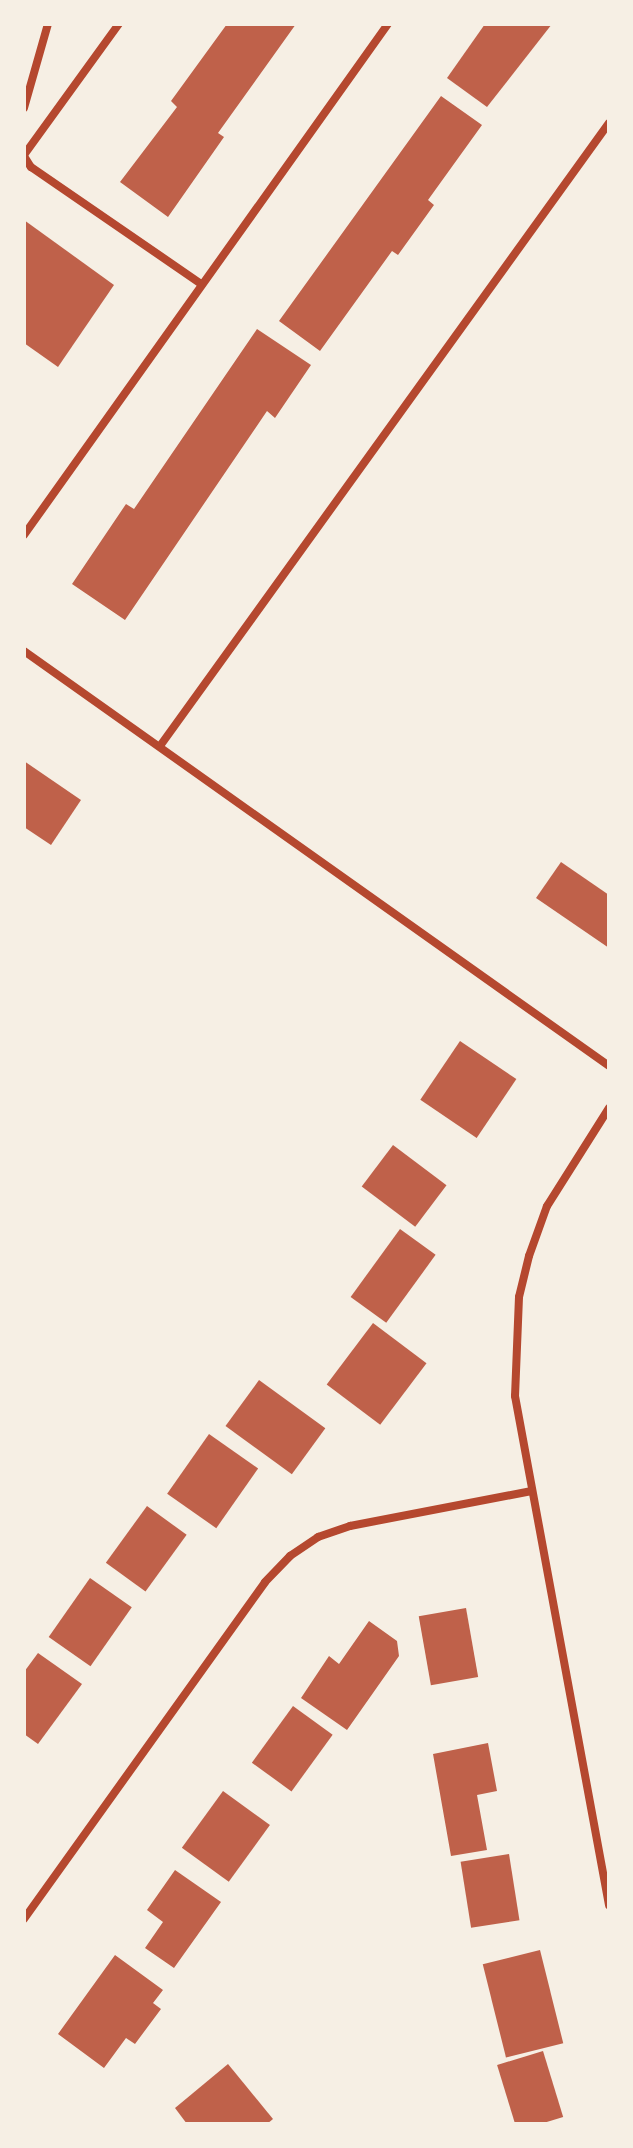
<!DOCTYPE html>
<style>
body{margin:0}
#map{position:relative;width:633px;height:2148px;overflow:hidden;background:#f6efe4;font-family:"Titillium Web",sans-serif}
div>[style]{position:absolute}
.building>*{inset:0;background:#bf614a;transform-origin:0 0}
.minor>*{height:8px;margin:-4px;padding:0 4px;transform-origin:4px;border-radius:4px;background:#b5482f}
span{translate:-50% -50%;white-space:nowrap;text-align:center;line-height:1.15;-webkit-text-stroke:6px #f6efe4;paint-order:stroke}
.frame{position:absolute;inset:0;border:26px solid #f6efe4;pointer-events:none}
</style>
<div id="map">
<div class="building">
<div style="clip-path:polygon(227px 24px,296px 24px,218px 133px,224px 137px,168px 217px,120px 182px,177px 107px,171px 101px)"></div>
<div style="clip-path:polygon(485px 24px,552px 24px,487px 107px,447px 78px)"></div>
<div style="clip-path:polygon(441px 96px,482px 125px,428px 200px,434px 205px,398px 255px,392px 251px,320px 351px,279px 321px)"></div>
<div style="clip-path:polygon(24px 220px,114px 285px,58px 367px,24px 343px)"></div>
<div style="clip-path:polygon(257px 329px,311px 365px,275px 418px,267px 411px,125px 620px,72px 584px,126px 504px,134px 509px)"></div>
<div style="clip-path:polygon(24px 761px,81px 800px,51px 845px,24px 827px)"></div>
<div style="clip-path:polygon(561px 862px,609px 895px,609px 948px,536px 898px)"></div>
<div style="left:460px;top:1041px;width:68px;height:71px;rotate:34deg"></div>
<div style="left:393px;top:1145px;width:67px;height:52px;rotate:37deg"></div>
<div style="left:400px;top:1229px;width:44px;height:84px;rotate:36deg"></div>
<div style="left:373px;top:1323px;width:67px;height:77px;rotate:37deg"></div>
<div style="left:259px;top:1380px;width:82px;height:57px;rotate:36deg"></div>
<div style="left:209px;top:1434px;width:60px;height:73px;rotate:35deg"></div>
<div style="left:147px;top:1506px;width:49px;height:70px;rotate:36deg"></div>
<div style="left:90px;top:1578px;width:51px;height:72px;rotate:35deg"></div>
<div style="left:466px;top:1608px;width:70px;height:48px;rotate:80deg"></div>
<div style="clip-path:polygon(369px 1621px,397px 1641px,399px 1656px,347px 1730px,301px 1698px,329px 1656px,339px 1664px)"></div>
<div style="clip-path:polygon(38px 1653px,82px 1684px,38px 1744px,24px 1734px,24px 1672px)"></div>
<div style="left:293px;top:1706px;width:49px;height:70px;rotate:36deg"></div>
<div style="clip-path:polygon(488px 1743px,497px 1791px,477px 1795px,487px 1850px,451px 1856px,433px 1754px)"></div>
<div style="left:223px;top:1791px;width:58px;height:70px;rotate:36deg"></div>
<div style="left:509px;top:1854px;width:67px;height:49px;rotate:81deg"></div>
<div style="clip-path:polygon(175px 1870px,221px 1902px,174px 1968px,145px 1948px,163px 1922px,147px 1910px)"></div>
<div style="left:540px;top:1950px;width:96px;height:59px;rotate:76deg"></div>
<div style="clip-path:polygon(115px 1955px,163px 1990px,153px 2003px,161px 2009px,135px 2044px,126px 2038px,104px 2068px,58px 2034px)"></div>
<div style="left:543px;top:2051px;width:69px;height:48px;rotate:73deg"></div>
<div style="clip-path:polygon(228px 2064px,273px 2119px,267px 2124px,187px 2124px,175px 2108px)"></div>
</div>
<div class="minor">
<div style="left:24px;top:108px;width:87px;rotate:-74.1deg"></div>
<div style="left:24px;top:155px;width:162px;rotate:-54.1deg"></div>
<div style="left:24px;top:156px;width:13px;rotate:58deg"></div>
<div style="left:31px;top:167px;width:206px;rotate:34.5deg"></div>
<div style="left:24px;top:535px;width:627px;rotate:-54.54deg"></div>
<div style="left:24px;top:651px;width:717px;rotate:35.35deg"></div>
<div style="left:160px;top:746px;width:768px;rotate:-54.22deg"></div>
<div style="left:609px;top:1108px;width:116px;rotate:122.3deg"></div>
<div style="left:547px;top:1206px;width:53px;rotate:109.8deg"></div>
<div style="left:529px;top:1256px;width:42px;rotate:103.7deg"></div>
<div style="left:519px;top:1297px;width:99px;rotate:92.3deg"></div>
<div style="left:515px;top:1396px;width:518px;rotate:79.54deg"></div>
<div style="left:24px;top:1919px;width:414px;rotate:-54.4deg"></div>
<div style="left:265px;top:1582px;width:36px;rotate:-46deg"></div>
<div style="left:290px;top:1556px;width:34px;rotate:-34deg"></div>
<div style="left:318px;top:1537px;width:34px;rotate:-19deg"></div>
<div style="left:350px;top:1526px;width:185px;rotate:-10.9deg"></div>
</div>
<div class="frame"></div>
</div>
